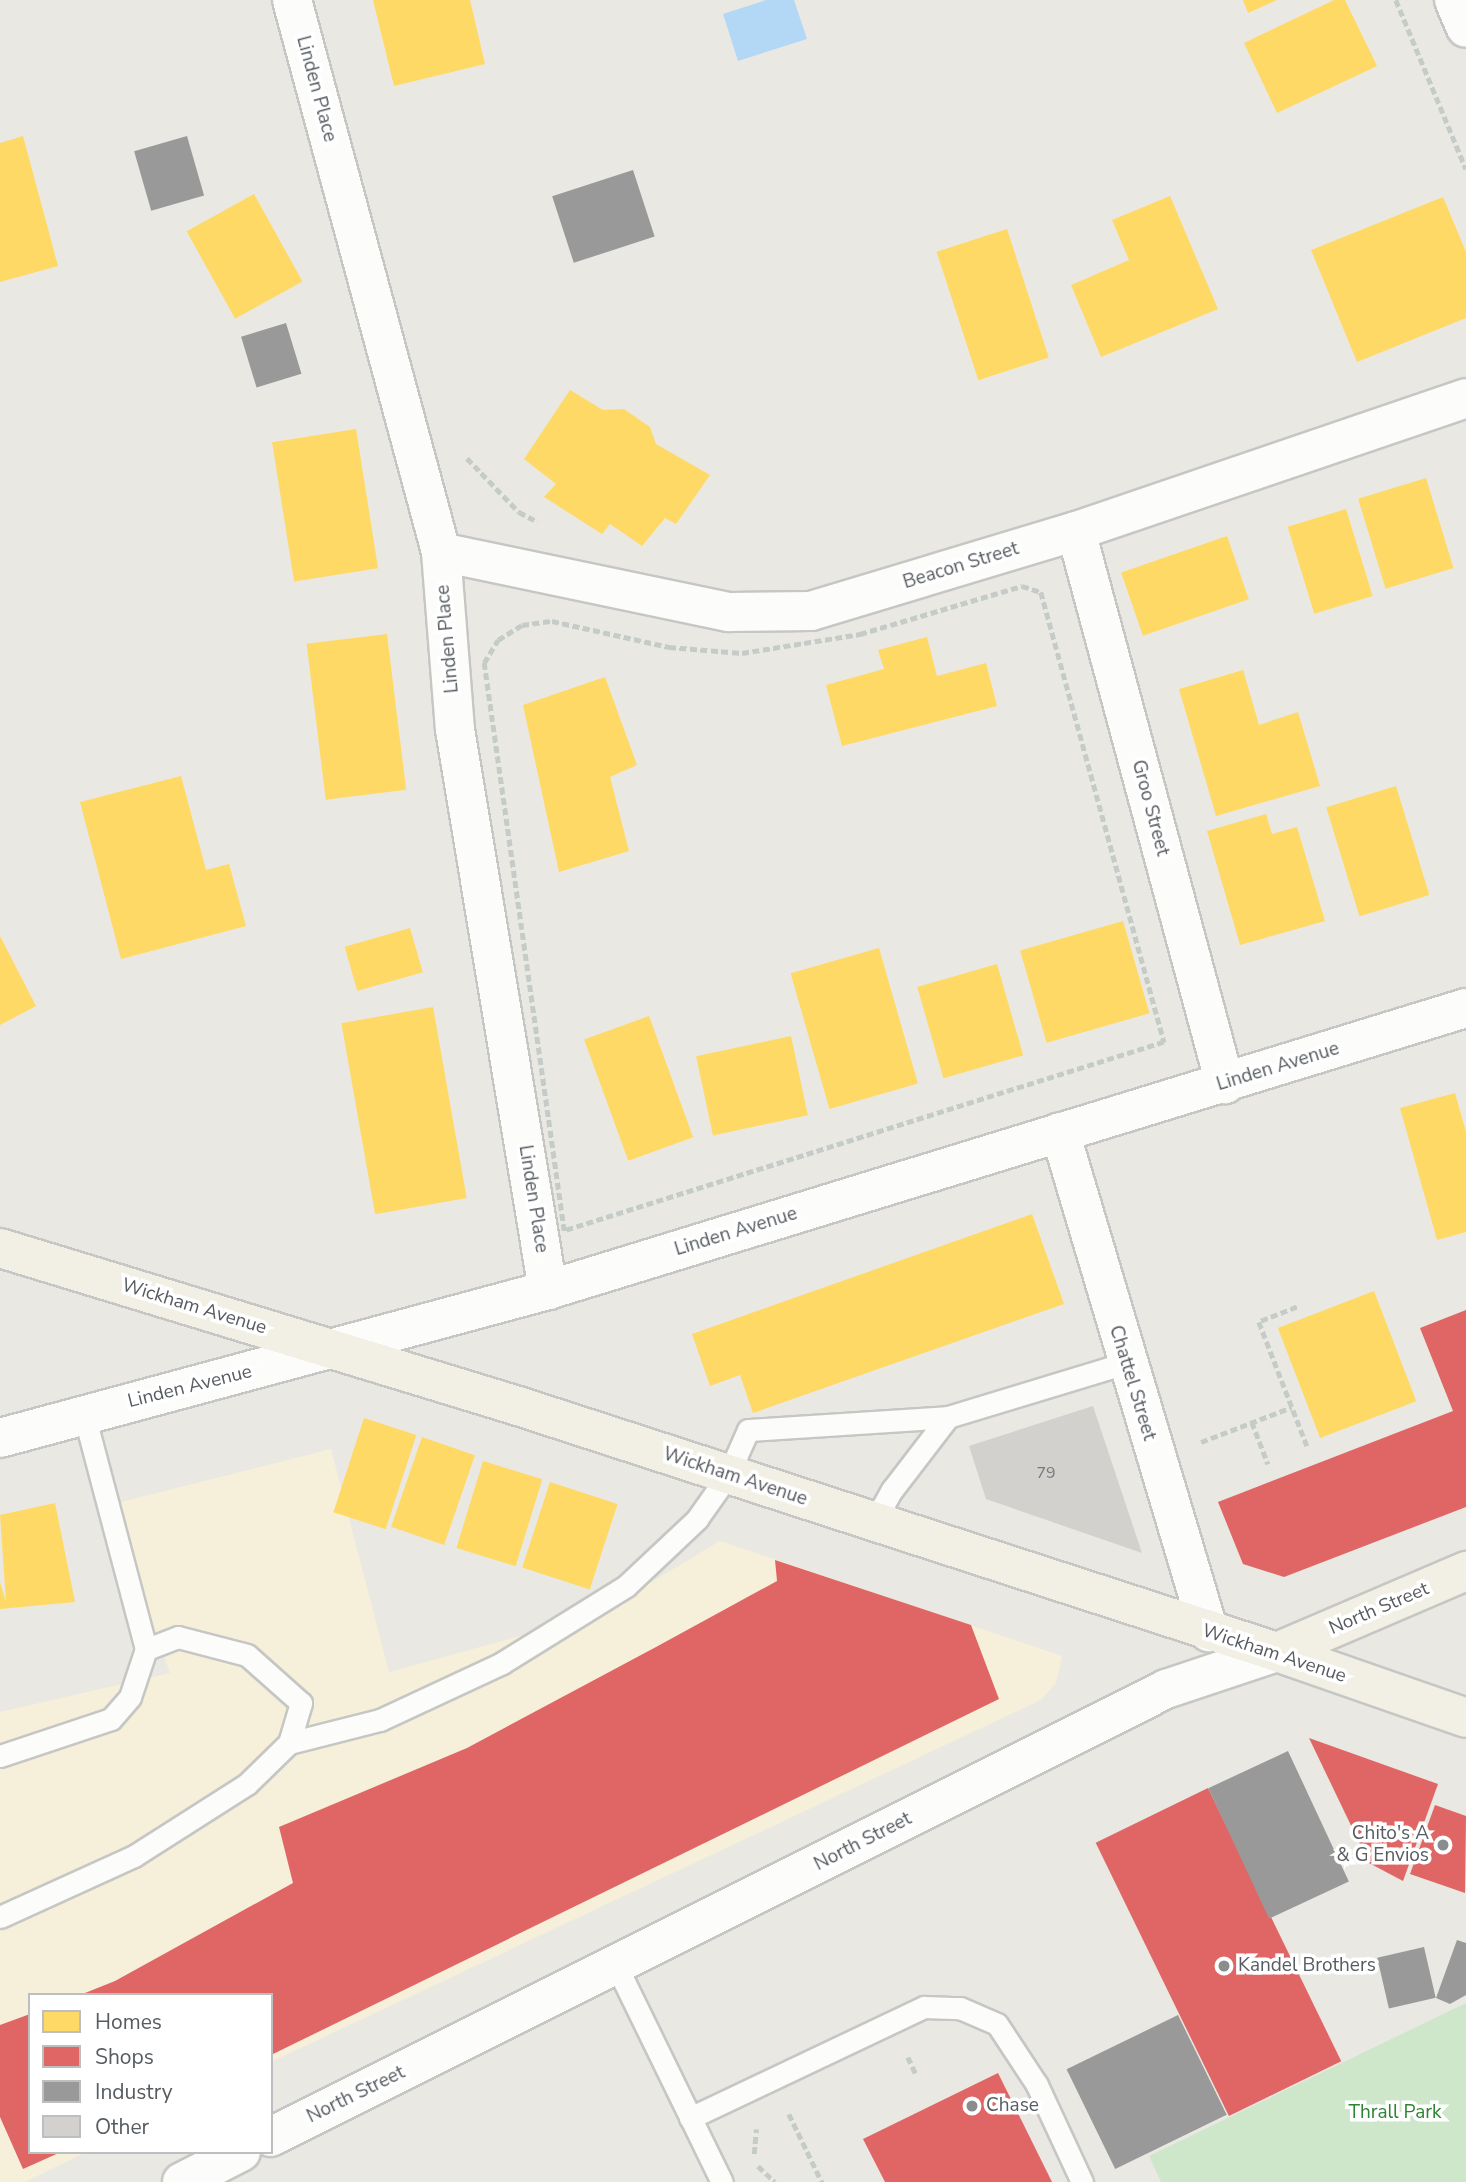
<!DOCTYPE html>
<style>
body{margin:0}
#map{position:relative;width:1466px;height:2182px;overflow:hidden;background:#eae8e2;font-family:"Nunito Sans",sans-serif}
div>[style]{position:absolute}
.commercial>*{inset:0;background:#f6efd9}
.green>*{inset:0;background:#cee7cb}
.water>*{inset:0;background:#b3d8f6}
.homes>*{inset:0;background:#ffd966;transform-origin:0 0}
.shops>*{inset:0;background:#e06666;transform-origin:0 0}
.industry>*{inset:0;background:#999;transform-origin:0 0}
.building>*{inset:0;background:#d2d1cd}
.path>*{height:4.5px;margin-top:-2.25px;transform-origin:0;background:repeating-linear-gradient(90deg,#c5ccc8 0 7px,transparent 0 10.5px)}
.roads{filter:drop-shadow(2px 0 #c6c6c4) drop-shadow(-2px 0 #c6c6c4) drop-shadow(0 2px #c6c6c4) drop-shadow(0 -2px #c6c6c4)}
.lane>*{height:21px;margin:-10.5px;padding:0 10.5px;transform-origin:10.5px;border-radius:10.5px;background:#fcfcfb}
.street>*{height:38px;margin:-19px;padding:0 19px;transform-origin:19px;border-radius:19px;background:#fcfcfb}
.secondary>*{height:38px;margin:-19px;padding:0 19px;transform-origin:19px;border-radius:19px;background:#fcfcfb}
.primary>*{height:38px;margin:-19px;padding:0 19px;transform-origin:19px;border-radius:19px;background:#f2f0e5}
.dots>*{width:19px;height:19px;translate:-50% -50%;box-sizing:border-box;border:4px solid #fff;border-radius:50%}
span{translate:-50% -50%;white-space:nowrap;text-align:center;line-height:1.15;-webkit-text-stroke:7px #fff;paint-order:stroke}
.number-label{font-size:16px;color:#767a7c}
.number-label span{-webkit-text-stroke-width:0}
.street-label{font-size:19px;color:#575c61}
.poi-label{font-size:19px;color:#575c61}
.right{translate:-100% -50%;text-align:right}
.left{translate:0 -50%;text-align:left}
.park-label{font-size:19px;color:#2c8532}
.legend{position:absolute;left:28px;top:1993px;width:245px;height:161px;box-sizing:border-box;background:#fff;border:2px solid #bcbec0;margin:0;padding:9px 12px;list-style:none;font-size:21px;color:#575c61}
.legend li{display:flex;align-items:center;gap:14px;height:35px}
.legend b{width:35px;border:2px solid #bcbec0}
</style>
<div id="map">
<div class="commercial">
<div style="clip-path:polygon(331px 1449px,389px 1672px,596px 1615px,720px 1541px,1062px 1656px,1056px 1683px,1041px 1700px,271px 2062px,271px 1995px,30px 1995px,30px 2152px,86px 2152px,25px 2182px,0 2182px,0 1712px,170px 1673px,109px 1505px)"></div>
</div>
<div class="green">
<div style="clip-path:polygon(1466px 2003px,1466px 2182px,1161px 2182px,1149px 2156px)"></div>
</div>
<div class="water">
<div style="clip-path:polygon(766px 0,794px 0,807px 39px,738px 61px,723px 14px)"></div>
</div>
<div class="homes">
<div style="clip-path:polygon(373px 0,470px 0,485px 64px,394px 86px)"></div>
<div style="clip-path:polygon(1243px 0,1277px 0,1248px 13px)"></div>
<div style="clip-path:polygon(1334px 0,1345px 0,1377px 66px,1277px 113px,1244px 43px)"></div>
<div style="clip-path:polygon(23px 136px,58px 266px,0 282px,0 143px)"></div>
<div style="left:254px;top:194px;width:100px;height:77px;rotate:61deg"></div>
<div style="clip-path:polygon(1170px 196px,1218px 309px,1101px 357px,1071px 285px,1129px 260px,1112px 220px)"></div>
<div style="clip-path:polygon(1443px 197px,1466px 252px,1466px 318px,1357px 362px,1311px 250px)"></div>
<div style="left:1007px;top:229px;width:135px;height:74px;rotate:72deg"></div>
<div style="clip-path:polygon(570px 390px,603px 410px,624px 409px,650px 427px,656px 444px,710px 475px,676px 524px,665px 518px,642px 546px,610px 524px,602px 534px,544px 497px,556px 484px,524px 459px)"></div>
<div style="left:356px;top:429px;width:141px;height:85px;rotate:81deg"></div>
<div style="left:1426px;top:478px;width:94px;height:71px;rotate:73deg"></div>
<div style="left:1346px;top:509px;width:91px;height:61px;rotate:73deg"></div>
<div style="left:1227px;top:536px;width:67px;height:112px;rotate:71deg"></div>
<div style="left:387px;top:634px;width:157px;height:81px;rotate:83deg"></div>
<div style="clip-path:polygon(927px 637px,937px 676px,986px 663px,997px 706px,842px 746px,826px 685px,884px 669px,878px 650px)"></div>
<div style="clip-path:polygon(1243px 670px,1259px 725px,1298px 712px,1320px 786px,1216px 816px,1179px 689px)"></div>
<div style="clip-path:polygon(605px 677px,637px 765px,610px 777px,629px 851px,559px 872px,523px 705px)"></div>
<div style="clip-path:polygon(181px 776px,206px 870px,229px 864px,246px 926px,121px 959px,80px 802px)"></div>
<div style="left:1396px;top:786px;width:114px;height:73px;rotate:73deg"></div>
<div style="clip-path:polygon(1266px 814px,1272px 834px,1297px 827px,1325px 921px,1240px 945px,1207px 831px)"></div>
<div style="left:1123px;top:921px;width:96px;height:107px;rotate:74deg"></div>
<div style="left:410px;top:928px;width:46px;height:68px;rotate:74deg"></div>
<div style="clip-path:polygon(0 936px,36px 1006px,0 1025px)"></div>
<div style="left:879px;top:948px;width:141px;height:92px;rotate:74deg"></div>
<div style="left:997px;top:964px;width:95px;height:83px;rotate:74deg"></div>
<div style="left:433px;top:1007px;width:194px;height:93px;rotate:80deg"></div>
<div style="left:649px;top:1016px;width:129px;height:69px;rotate:70deg"></div>
<div style="left:791px;top:1036px;width:81px;height:97px;rotate:78deg"></div>
<div style="clip-path:polygon(1455px 1093px,1466px 1132px,1466px 1232px,1437px 1240px,1400px 1108px)"></div>
<div style="clip-path:polygon(1032px 1214px,1064px 1304px,753px 1413px,740px 1375px,710px 1386px,692px 1334px)"></div>
<div style="left:1374px;top:1291px;width:118px;height:103px;rotate:69deg"></div>
<div style="left:364px;top:1418px;width:55px;height:99px;rotate:18deg"></div>
<div style="left:422px;top:1437px;width:56px;height:95px;rotate:19deg"></div>
<div style="left:483px;top:1461px;width:62px;height:91px;rotate:17deg"></div>
<div style="left:550px;top:1482px;width:71px;height:90px;rotate:18deg"></div>
<div style="clip-path:polygon(55px 1503px,75px 1602px,0 1609px,0 1582px,6px 1602px,0 1515px)"></div>
</div>
<div class="shops">
<div style="clip-path:polygon(1466px 1310px,1466px 1507px,1284px 1577px,1243px 1564px,1218px 1502px,1453px 1411px,1420px 1328px)"></div>
<div style="clip-path:polygon(775px 1560px,971px 1625px,999px 1699px,271px 2055px,271px 1995px,80px 1995px,115px 1981px,293px 1883px,279px 1827px,467px 1748px,656px 1647px,777px 1581px)"></div>
<div style="clip-path:polygon(1309px 1738px,1438px 1784px,1403px 1881px,1369px 1863px)"></div>
<div style="left:1208px;top:1788px;width:304px;height:125px;rotate:64deg"></div>
<div style="clip-path:polygon(1435px 1805px,1466px 1816px,1465px 1893px,1410px 1874px)"></div>
<div style="clip-path:polygon(30px 2014px,30px 2152px,61px 2152px,23px 2169px,0 2117px,0 2025px)"></div>
<div style="clip-path:polygon(998px 2073px,1052px 2182px,885px 2182px,863px 2139px)"></div>
</div>
<div class="industry">
<div style="left:187px;top:136px;width:62px;height:55px;rotate:74deg"></div>
<div style="left:633px;top:170px;width:70px;height:85px;rotate:72deg"></div>
<div style="left:286px;top:323px;width:53px;height:47px;rotate:73deg"></div>
<div style="left:1288px;top:1751px;width:144px;height:88px;rotate:65deg"></div>
<div style="clip-path:polygon(1457px 1940px,1466px 1943px,1466px 1995px,1450px 2004px,1436px 1998px)"></div>
<div style="left:1424px;top:1947px;width:52px;height:48px;rotate:77deg"></div>
<div style="left:1178px;top:2015px;width:111px;height:124px;rotate:64deg"></div>
</div>
<div class="building">
<div style="clip-path:polygon(1093px 1406px,1142px 1553px,986px 1499px,969px 1446px)"></div>
</div>
<div class="path">
<div style="left:1396px;top:0;width:183px;rotate:67.5deg"></div>
<div style="left:467px;top:458px;width:75px;rotate:46.1deg"></div>
<div style="left:519px;top:512px;width:21px;rotate:28deg"></div>
<div style="left:1022px;top:586px;width:20px;rotate:18deg"></div>
<div style="left:1041px;top:592px;width:467px;rotate:74.7deg"></div>
<div style="left:1164px;top:1042px;width:629px;rotate:162.52deg"></div>
<div style="left:564px;top:1231px;width:574px;rotate:-98.02deg"></div>
<div style="left:484px;top:663px;width:27px;rotate:-59deg"></div>
<div style="left:498px;top:640px;width:28px;rotate:-32deg"></div>
<div style="left:522px;top:625px;width:30px;rotate:-8deg"></div>
<div style="left:552px;top:621px;width:120px;rotate:12.5deg"></div>
<div style="left:669px;top:647px;width:73px;rotate:4.7deg"></div>
<div style="left:742px;top:653px;width:120px;rotate:-9.1deg"></div>
<div style="left:860px;top:634px;width:169px;rotate:-16.5deg"></div>
<div style="left:1297px;top:1307px;width:41px;rotate:158.5deg"></div>
<div style="left:1259px;top:1322px;width:133px;rotate:68.8deg"></div>
<div style="left:1252px;top:1422px;width:45px;rotate:69.1deg"></div>
<div style="left:1201px;top:1442px;width:97px;rotate:-21deg"></div>
<div style="left:908px;top:2057px;width:19px;rotate:65deg"></div>
<div style="left:789px;top:2114px;width:76px;rotate:64.1deg"></div>
<div style="left:754px;top:2154px;width:25px;rotate:-85deg"></div>
<div style="left:758px;top:2166px;width:23px;rotate:43deg"></div>
</div>
<div class="roads">
<div class="lane">
<div style="left:874px;top:1522px;width:37px;rotate:-61deg"></div>
<div style="left:892px;top:1490px;width:92px;rotate:-52.5deg"></div>
<div style="left:948px;top:1417px;width:186px;rotate:-16.9deg"></div>
<div style="left:289px;top:1743px;width:94px;rotate:-14.2deg"></div>
<div style="left:380px;top:1720px;width:135px;rotate:-25deg"></div>
<div style="left:502px;top:1663px;width:146px;rotate:-31.8deg"></div>
<div style="left:626px;top:1586px;width:98px;rotate:-43.3deg"></div>
<div style="left:697px;top:1519px;width:54px;rotate:-54.8deg"></div>
<div style="left:728px;top:1475px;width:49px;rotate:-66deg"></div>
<div style="left:748px;top:1430px;width:200px;rotate:-3.7deg"></div>
<div style="left:0;top:1756px;width:117px;rotate:-18.4deg"></div>
<div style="left:111px;top:1719px;width:29px;rotate:-49deg"></div>
<div style="left:130px;top:1697px;width:51px;rotate:-71.6deg"></div>
<div style="left:146px;top:1649px;width:242px;rotate:-104.8deg"></div>
<div style="left:0;top:1917px;width:147px;rotate:-24.5deg"></div>
<div style="left:134px;top:1856px;width:134px;rotate:-32.5deg"></div>
<div style="left:247px;top:1784px;width:59px;rotate:-44.3deg"></div>
<div style="left:289px;top:1743px;width:42px;rotate:-73.3deg"></div>
<div style="left:301px;top:1703px;width:72px;rotate:-138.4deg"></div>
<div style="left:247px;top:1655px;width:71px;rotate:-165.4deg"></div>
<div style="left:178px;top:1637px;width:34px;rotate:159deg"></div>
<div style="left:617px;top:1967px;width:239px;rotate:64deg"></div>
<div style="left:690px;top:2118px;width:259px;rotate:-25.4deg"></div>
<div style="left:924px;top:2007px;width:36px;rotate:2deg"></div>
<div style="left:960px;top:2008px;width:40px;rotate:23.4deg"></div>
<div style="left:997px;top:2024px;width:73px;rotate:56.7deg"></div>
<div style="left:1037px;top:2085px;width:107px;rotate:65.1deg"></div>
</div>
<div class="street">
<div style="left:292px;top:0;width:572px;rotate:74.89deg"></div>
<div style="left:441px;top:552px;width:178px;rotate:85.5deg"></div>
<div style="left:455px;top:729px;width:569px;rotate:80.59deg"></div>
<div style="left:1454px;top:0;width:30px;rotate:67deg"></div>
<div style="left:1076px;top:531px;width:573px;rotate:74.92deg"></div>
<div style="left:441px;top:552px;width:294px;rotate:11.8deg"></div>
<div style="left:729px;top:612px;width:82px;rotate:-0.7deg"></div>
<div style="left:811px;top:611px;width:277px;rotate:-16.8deg"></div>
<div style="left:1076px;top:531px;width:412px;rotate:-18.8deg"></div>
<div style="left:1060px;top:1132px;width:522px;rotate:73.41deg"></div>
<div style="left:0;top:1438px;width:568px;rotate:-15.11deg"></div>
<div style="left:548px;top:1290px;width:960px;rotate:-17.08deg"></div>
</div>
<div class="secondary">
<div style="left:271px;top:2137px;width:1001px;rotate:-26.59deg"></div>
<div style="left:1166px;top:1689px;width:117px;rotate:-18.4deg"></div>
<div style="left:182px;top:2182px;width:66px;rotate:-27deg"></div>
</div>
<div class="primary">
<div style="left:0;top:1248px;width:542px;rotate:16.96deg"></div>
<div style="left:518px;top:1406px;width:798px;rotate:17.96deg"></div>
<div style="left:1277px;top:1652px;width:200px;rotate:19.2deg"></div>
<div style="left:1277px;top:1652px;width:206px;rotate:-23.2deg"></div>
</div>
</div>
<div class="dots">
<div style="left:1443px;top:1845px;background:#8a8d8e"></div>
<div style="left:1224px;top:1966px;background:#8a8d8e"></div>
<div style="left:972px;top:2106px;background:#8a8d8e"></div>
</div>
<div class="number-label">
<span style="left:1046px;top:1473px">79</span>
</div>
<div class="street-label">
<span style="left:316px;top:89px;rotate:75deg">Linden Place</span>
<span style="left:961px;top:566px;rotate:-17deg">Beacon Street</span>
<span style="left:448px;top:639px;rotate:-95deg">Linden Place</span>
<span style="left:1150px;top:808px;rotate:75deg">Groo Street</span>
<span style="left:1278px;top:1067px;rotate:-17deg">Linden Avenue</span>
<span style="left:533px;top:1199px;rotate:81deg">Linden Place</span>
<span style="left:736px;top:1232px;rotate:-17deg">Linden Avenue</span>
<span style="left:194px;top:1307px;rotate:17deg">Wickham Avenue</span>
<span style="left:1132px;top:1383px;rotate:73deg">Chattel Street</span>
<span style="left:190px;top:1387px;rotate:-14deg">Linden Avenue</span>
<span style="left:735px;top:1477px;rotate:18deg">Wickham Avenue</span>
<span style="left:1379px;top:1609px;rotate:-23deg">North Street</span>
<span style="left:1274px;top:1654px;rotate:18deg">Wickham Avenue</span>
<span style="left:863px;top:1842px;rotate:-27deg">North Street</span>
<span style="left:356px;top:2095px;rotate:-26deg">North Street</span>
</div>
<div class="poi-label">
<span class="right" style="left:1429px;top:1845px">Chito's A<br>&amp; G Envios</span>
<span class="left" style="left:1238px;top:1966px">Kandel Brothers</span>
<span class="left" style="left:986px;top:2106px">Chase</span>
</div>
<div class="park-label">
<span style="left:1395px;top:2113px">Thrall Park</span>
</div>
<ul class="legend">
<li><b style="height:19px;background:#ffd966"></b>Homes</li>
<li><b style="height:19px;background:#e06666"></b>Shops</li>
<li><b style="height:19px;background:#999"></b>Industry</li>
<li><b style="height:19px;background:#d2d1cd"></b>Other</li>
</ul>
</div>
